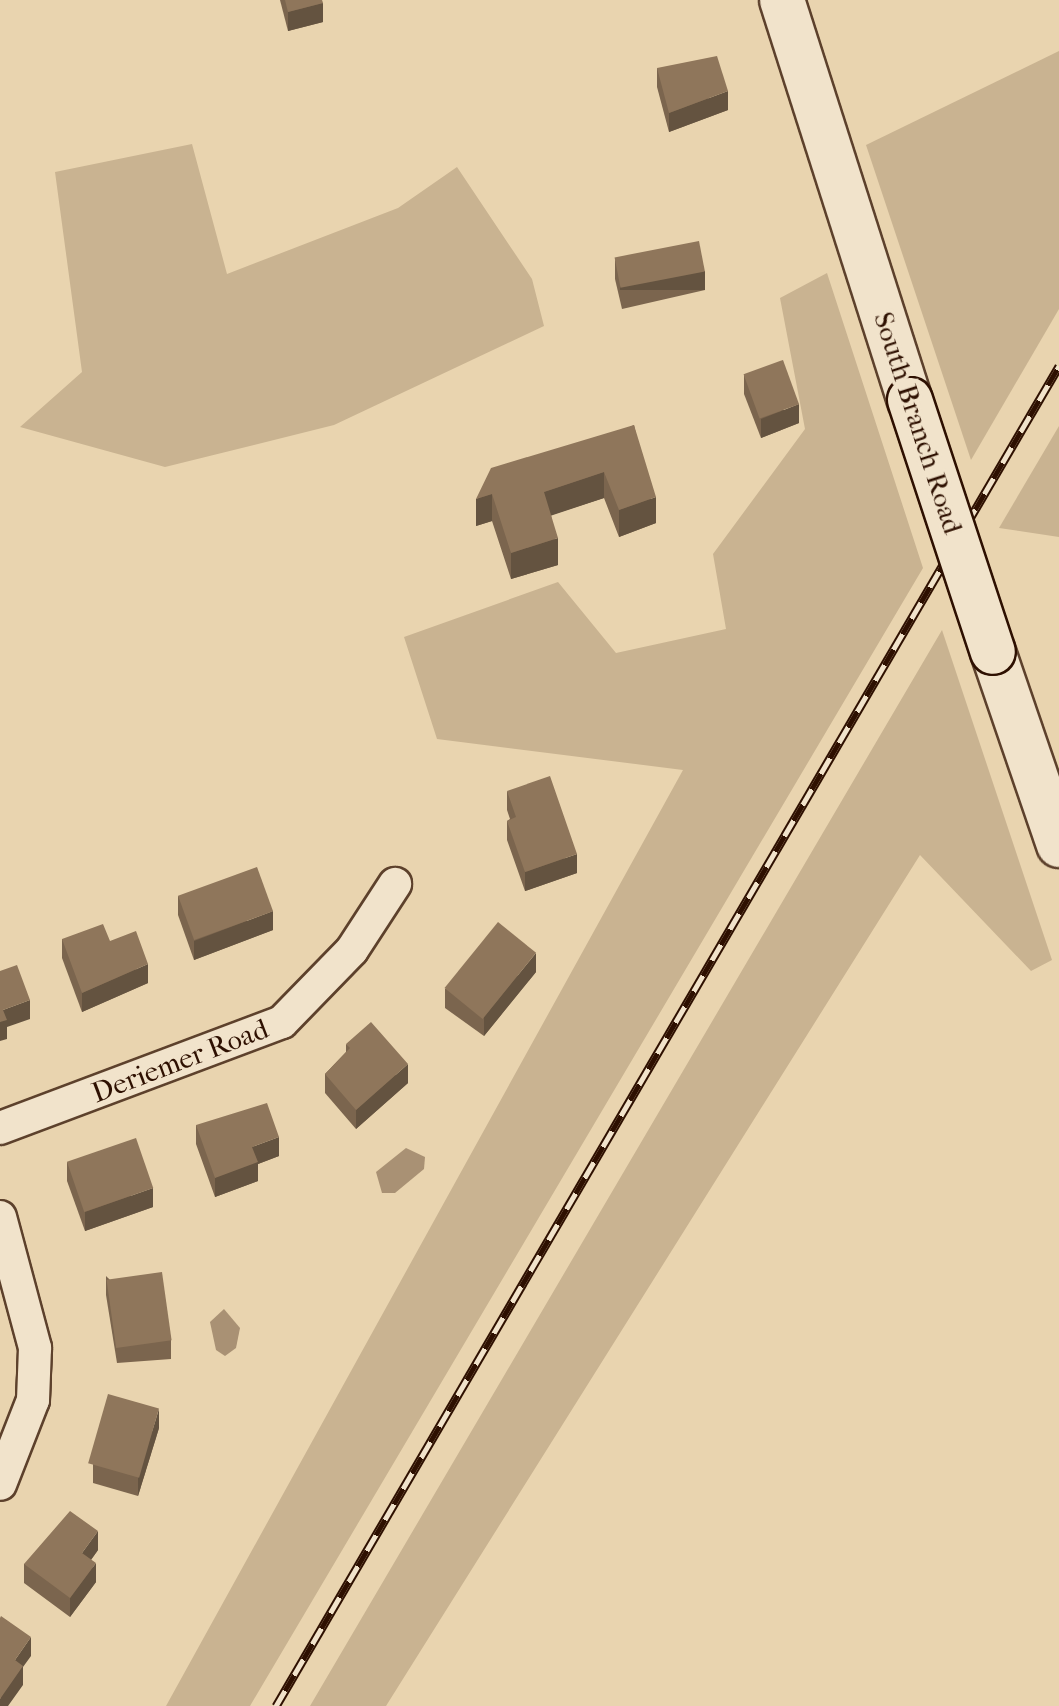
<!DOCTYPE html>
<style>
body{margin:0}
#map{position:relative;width:1059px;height:1706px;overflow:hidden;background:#e9d4af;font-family:"IM FELL French Canon",serif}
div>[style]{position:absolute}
.green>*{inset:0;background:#c9b391}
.water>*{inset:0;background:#a99174}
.roads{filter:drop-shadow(2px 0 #5d412c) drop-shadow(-2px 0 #5d412c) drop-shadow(0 2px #5d412c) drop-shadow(0 -2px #5d412c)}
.street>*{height:32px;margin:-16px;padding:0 16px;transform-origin:16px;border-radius:16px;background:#f1e3cb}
.secondary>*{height:44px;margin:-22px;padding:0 22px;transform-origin:22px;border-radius:22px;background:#f1e3cb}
.rail>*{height:9px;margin-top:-4.5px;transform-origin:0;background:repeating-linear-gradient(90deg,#f1e3cb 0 18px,#2e1001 0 36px);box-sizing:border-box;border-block:2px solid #2e1001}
.bridges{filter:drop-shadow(2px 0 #2e1001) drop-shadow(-2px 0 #2e1001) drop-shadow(0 2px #2e1001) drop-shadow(0 -2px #2e1001)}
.secondary-bridge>*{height:44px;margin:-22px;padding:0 22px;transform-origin:22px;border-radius:22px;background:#f1e3cb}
.wall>*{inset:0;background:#7b654e}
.shaded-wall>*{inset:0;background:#645340;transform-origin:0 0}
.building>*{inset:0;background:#8f765b;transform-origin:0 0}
span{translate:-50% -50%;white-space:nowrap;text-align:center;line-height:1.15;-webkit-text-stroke:7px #f1e3cb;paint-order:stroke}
.street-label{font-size:28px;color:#2e1001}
</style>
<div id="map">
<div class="green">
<div style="clip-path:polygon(1059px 51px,1059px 309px,971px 460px,866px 145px)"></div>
<div style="clip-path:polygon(192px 144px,227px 274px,398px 208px,457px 167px,532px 279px,544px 326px,334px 425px,165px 467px,20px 427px,82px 372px,55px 172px)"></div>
<div style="clip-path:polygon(827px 273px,923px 568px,250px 1706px,166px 1706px,683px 770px,437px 739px,404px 637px,558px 582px,616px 653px,726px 629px,713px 554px,805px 429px,780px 298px)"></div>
<div style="clip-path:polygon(1059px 426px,1059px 537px,999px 528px)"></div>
<div style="clip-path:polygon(942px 630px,1052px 960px,1031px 971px,920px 855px,386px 1706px,310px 1706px)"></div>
</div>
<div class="water">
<div style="clip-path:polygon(406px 1148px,425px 1157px,424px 1169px,395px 1193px,382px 1193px,376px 1172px)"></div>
<div style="clip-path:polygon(224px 1309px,240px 1328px,236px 1348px,225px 1356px,216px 1350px,210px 1322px)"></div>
</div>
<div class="roads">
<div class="street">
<div style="left:0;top:1128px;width:301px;rotate:-20.6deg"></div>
<div style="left:282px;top:1022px;width:100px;rotate:-45.8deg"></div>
<div style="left:352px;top:950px;width:79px;rotate:-56.9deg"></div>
<div style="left:0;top:1217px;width:136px;rotate:75deg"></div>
<div style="left:35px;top:1348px;width:52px;rotate:92.2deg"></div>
<div style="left:33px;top:1400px;width:90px;rotate:111.4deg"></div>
</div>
<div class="secondary">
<div style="left:782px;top:0;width:420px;rotate:72.3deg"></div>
<div style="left:993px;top:652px;width:204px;rotate:71.1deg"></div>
</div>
</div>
<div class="rail">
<div style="left:276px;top:1706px;width:1552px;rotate:-59.7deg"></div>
</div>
<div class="bridges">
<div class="secondary-bridge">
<div style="left:910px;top:400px;width:265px;rotate:71.8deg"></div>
</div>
</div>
<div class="wall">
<div style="clip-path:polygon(280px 0,322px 0,323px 22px,288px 31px)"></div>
<div style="clip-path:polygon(657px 68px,728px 110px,669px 132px,657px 87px)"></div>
<div style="clip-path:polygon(615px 260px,705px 290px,622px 309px,615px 279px)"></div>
<div style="clip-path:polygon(744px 375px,799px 423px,761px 438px,744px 394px)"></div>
<div style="clip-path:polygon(634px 425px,656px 523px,619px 537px,604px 498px,551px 515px,558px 565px,511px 579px,492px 521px,476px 526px,476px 499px)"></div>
<div style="clip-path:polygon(507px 791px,577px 873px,525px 891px,507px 840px,507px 821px,510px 819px,507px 810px)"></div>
<div style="clip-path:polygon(178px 896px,273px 930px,194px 960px,178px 915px)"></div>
<div style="clip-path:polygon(62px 939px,110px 941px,148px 983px,82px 1012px,62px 958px)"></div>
<div style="clip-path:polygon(536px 972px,484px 1036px,445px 1008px,445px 989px)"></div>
<div style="clip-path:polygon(346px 1044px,408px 1083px,356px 1129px,325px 1093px,325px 1074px,346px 1052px)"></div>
<div style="clip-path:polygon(196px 1125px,279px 1156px,258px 1164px,258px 1181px,215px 1197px,196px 1144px)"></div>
<div style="clip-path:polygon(67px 1162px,153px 1207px,85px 1231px,67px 1181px)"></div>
<div style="clip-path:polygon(106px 1276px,171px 1340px,171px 1359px,117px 1363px,106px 1295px)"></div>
<div style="clip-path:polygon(159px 1428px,138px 1496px,93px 1483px,93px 1464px)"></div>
<div style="clip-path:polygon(98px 1550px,91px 1560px,96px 1582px,70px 1617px,24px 1583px,24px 1564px)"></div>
</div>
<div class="shaded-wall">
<div style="clip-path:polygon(323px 3px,323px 22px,288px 31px,288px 12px)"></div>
<div style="clip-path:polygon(728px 91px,728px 110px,669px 132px,669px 113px)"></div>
<div style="left:705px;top:271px;width:19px;height:85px;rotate:90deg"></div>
<div style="clip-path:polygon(799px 404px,799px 423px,761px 438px,761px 419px)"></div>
<div style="clip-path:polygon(604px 472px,604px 498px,544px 518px,544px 492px)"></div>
<div style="clip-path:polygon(492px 494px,492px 521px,476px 526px,476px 499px)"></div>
<div style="clip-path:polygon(656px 497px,656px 523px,619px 537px,619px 510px)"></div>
<div style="clip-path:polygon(558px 538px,558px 565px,511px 579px,511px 553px)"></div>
<div style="clip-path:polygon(577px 854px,577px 873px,525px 891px,525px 872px)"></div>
<div style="clip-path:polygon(273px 911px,273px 930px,194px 960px,194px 941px)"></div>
<div style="clip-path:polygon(536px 953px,536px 972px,484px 1036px,484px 1017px)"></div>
<div style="clip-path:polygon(148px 964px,148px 983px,82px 1012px,82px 993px)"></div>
<div style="clip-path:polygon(30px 1000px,30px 1019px,7px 1027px,7px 1039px,0 1041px,0 1022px,3px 1010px)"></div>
<div style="clip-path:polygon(408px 1064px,408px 1083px,356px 1129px,356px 1110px)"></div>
<div style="clip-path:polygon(279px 1137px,279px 1156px,258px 1164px,258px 1181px,215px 1197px,215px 1178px,252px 1147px)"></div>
<div style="clip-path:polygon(153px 1188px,153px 1207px,85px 1231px,85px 1212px)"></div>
<div style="clip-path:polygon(159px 1409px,159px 1428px,138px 1496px,138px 1477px)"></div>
<div style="clip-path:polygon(98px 1531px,98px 1550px,82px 1572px,82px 1553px)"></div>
<div style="clip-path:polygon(96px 1563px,96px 1582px,70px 1617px,70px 1598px)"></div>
<div style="clip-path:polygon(31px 1637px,31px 1656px,23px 1667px,23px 1685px,8px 1706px,0 1706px,0 1699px,15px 1660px)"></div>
</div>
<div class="building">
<div style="clip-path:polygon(285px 0,322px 0,323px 3px,288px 12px)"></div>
<div style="clip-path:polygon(717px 56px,728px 91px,669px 113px,657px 68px)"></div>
<div style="left:699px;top:241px;width:31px;height:86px;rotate:79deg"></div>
<div style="left:783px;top:360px;width:47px;height:42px;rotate:70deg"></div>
<div style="clip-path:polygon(634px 425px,656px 497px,619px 510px,604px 472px,544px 492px,558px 538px,511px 553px,492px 494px,476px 499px,491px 468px)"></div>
<div style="clip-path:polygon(550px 776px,577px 854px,525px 872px,507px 821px,516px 817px,507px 791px)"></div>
<div style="left:257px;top:867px;width:47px;height:84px;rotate:70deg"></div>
<div style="left:498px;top:922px;width:49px;height:85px;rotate:39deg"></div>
<div style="clip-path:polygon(103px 924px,110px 941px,136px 931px,148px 964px,82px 993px,62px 939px)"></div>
<div style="clip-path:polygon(17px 965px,30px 1000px,3px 1010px,7px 1020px,0 1022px,0 971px)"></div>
<div style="clip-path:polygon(371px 1022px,408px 1064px,356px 1110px,325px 1074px,350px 1048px,346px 1044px)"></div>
<div style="clip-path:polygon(267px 1103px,279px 1137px,252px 1147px,258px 1162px,215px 1178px,196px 1125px)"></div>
<div style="left:136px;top:1138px;width:53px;height:73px;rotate:71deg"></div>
<div style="left:162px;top:1272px;width:69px;height:56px;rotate:82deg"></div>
<div style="left:108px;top:1394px;width:53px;height:72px;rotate:16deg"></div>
<div style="clip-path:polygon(70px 1511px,98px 1531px,82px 1553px,96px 1563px,70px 1598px,24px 1564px)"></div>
<div style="clip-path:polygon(1px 1616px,31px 1637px,15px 1660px,23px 1666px,0 1699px,0 1618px)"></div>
</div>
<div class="street-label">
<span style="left:918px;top:423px;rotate:72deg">South Branch Road</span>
<span style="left:180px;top:1061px;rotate:-21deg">Deriemer Road</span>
</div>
</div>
